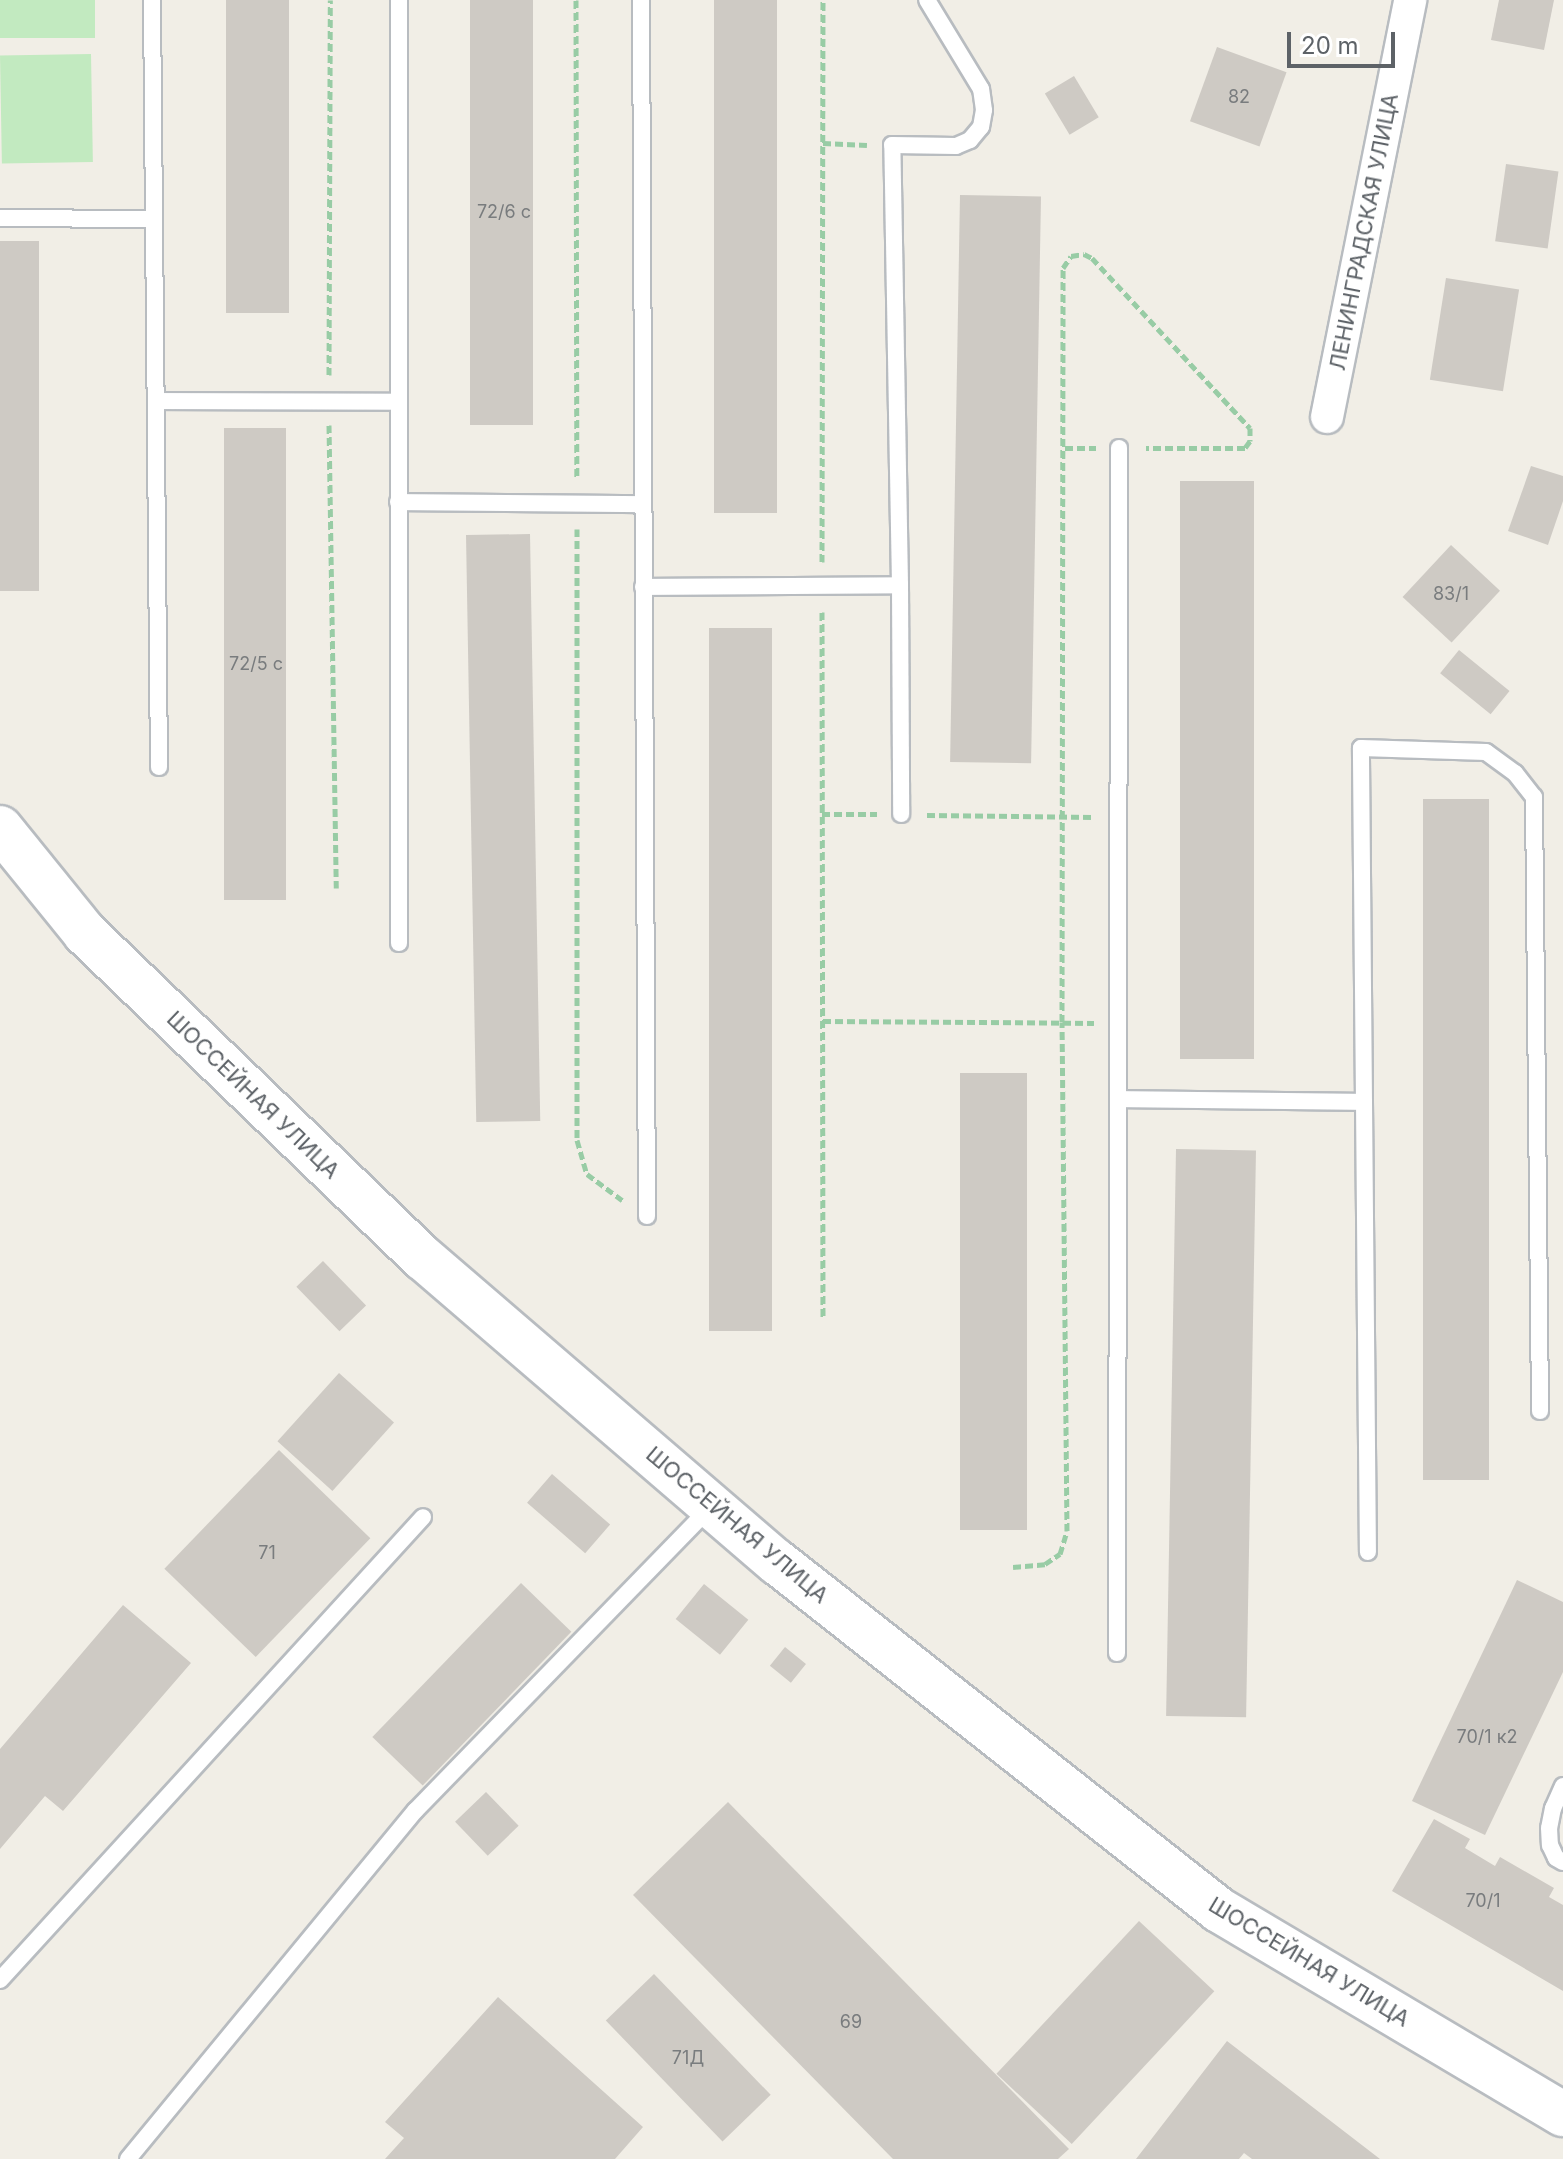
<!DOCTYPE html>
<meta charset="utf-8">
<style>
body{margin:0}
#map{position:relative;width:1563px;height:2159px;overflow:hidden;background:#f1eee6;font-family:Inter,sans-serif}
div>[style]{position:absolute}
.green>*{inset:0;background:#c2eac0;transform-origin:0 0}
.building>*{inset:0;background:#cecac4;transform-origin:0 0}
.path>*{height:5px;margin-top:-2.5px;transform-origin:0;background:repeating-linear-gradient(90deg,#98cca5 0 8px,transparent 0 12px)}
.roads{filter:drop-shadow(2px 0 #b8bcc0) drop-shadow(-2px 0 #b8bcc0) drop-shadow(0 2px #b8bcc0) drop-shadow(0 -2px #b8bcc0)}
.service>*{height:16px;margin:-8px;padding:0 8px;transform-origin:8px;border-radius:8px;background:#fff}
.minor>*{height:32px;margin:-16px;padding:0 16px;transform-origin:16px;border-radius:16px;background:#fff}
.secondary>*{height:44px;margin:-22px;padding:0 22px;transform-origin:22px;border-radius:22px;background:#fff}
span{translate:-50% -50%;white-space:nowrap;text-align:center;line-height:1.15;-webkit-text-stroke:6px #fff;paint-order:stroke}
.number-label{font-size:18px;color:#797c7e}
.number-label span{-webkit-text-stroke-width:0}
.street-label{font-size:22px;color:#5d6267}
.scale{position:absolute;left:1287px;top:32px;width:108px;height:36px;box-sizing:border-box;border:4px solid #5d6267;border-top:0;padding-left:10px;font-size:24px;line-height:28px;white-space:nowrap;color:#5d6267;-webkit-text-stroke:6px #fff;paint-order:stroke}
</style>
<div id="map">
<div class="green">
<div style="left:0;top:0;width:95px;height:38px"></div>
<div style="left:91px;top:54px;width:108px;height:91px;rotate:89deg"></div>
</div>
<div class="building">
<div style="left:226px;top:0;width:63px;height:313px"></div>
<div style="left:470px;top:0;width:63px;height:425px"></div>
<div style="left:714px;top:0;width:63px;height:513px"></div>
<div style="clip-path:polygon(1499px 0,1554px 0,1544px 50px,1491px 40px)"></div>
<div style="left:1217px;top:47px;width:74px;height:79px;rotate:20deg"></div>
<div style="left:1074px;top:76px;width:48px;height:34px;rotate:59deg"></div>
<div style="left:1506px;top:164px;width:53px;height:78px;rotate:8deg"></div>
<div style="left:960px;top:195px;width:81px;height:567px;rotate:1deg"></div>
<div style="left:0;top:241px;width:39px;height:350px"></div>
<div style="left:1446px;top:278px;width:74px;height:103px;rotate:9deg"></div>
<div style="left:224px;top:428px;width:62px;height:472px"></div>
<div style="clip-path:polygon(1531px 466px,1563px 476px,1563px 501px,1548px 545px,1508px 531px)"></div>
<div style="left:1254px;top:481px;width:578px;height:74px;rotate:90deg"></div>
<div style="left:530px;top:534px;width:587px;height:64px;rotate:89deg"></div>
<div style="left:1451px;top:545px;width:67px;height:71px;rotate:43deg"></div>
<div style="left:709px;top:628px;width:63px;height:703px"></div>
<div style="left:1459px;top:650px;width:65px;height:30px;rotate:39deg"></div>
<div style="left:1423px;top:799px;width:66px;height:681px"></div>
<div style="left:960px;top:1073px;width:67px;height:457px"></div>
<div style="left:1176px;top:1149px;width:80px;height:567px;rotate:1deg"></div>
<div style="left:323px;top:1261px;width:62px;height:37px;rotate:46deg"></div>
<div style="left:339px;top:1373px;width:74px;height:92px;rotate:42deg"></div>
<div style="left:279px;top:1450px;width:127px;height:165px;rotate:44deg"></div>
<div style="left:552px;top:1474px;width:77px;height:38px;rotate:41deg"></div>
<div style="clip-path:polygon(1517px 1580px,1563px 1602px,1563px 1672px,1485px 1835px,1412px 1801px)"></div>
<div style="left:521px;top:1583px;width:70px;height:214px;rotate:44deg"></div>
<div style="left:704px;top:1584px;width:57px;height:45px;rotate:39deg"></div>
<div style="clip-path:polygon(123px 1605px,191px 1663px,63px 1811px,45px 1796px,0 1849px,0 1749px)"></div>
<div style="left:785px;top:1647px;width:27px;height:24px;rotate:39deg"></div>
<div style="left:486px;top:1792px;width:47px;height:43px;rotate:46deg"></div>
<div style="clip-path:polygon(728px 1802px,1069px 2149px,1058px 2159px,893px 2159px,633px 1895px)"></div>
<div style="clip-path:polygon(1434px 1819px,1470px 1839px,1465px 1848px,1495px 1866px,1500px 1857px,1554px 1888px,1549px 1897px,1563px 1905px,1563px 1991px,1392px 1891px)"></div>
<div style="left:1139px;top:1921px;width:103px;height:209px;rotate:43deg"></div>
<div style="left:654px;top:1974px;width:168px;height:67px;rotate:46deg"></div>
<div style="clip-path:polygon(498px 1997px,643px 2127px,615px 2159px,385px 2159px,404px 2138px,385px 2122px)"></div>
<div style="clip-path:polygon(1227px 2041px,1380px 2159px,1252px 2159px,1244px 2153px,1239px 2159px,1136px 2159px)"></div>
</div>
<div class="path">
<div style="left:576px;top:0;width:479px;rotate:89.9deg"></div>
<div style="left:823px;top:143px;width:44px;rotate:2.6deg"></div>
<div style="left:329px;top:375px;width:375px;rotate:-89.8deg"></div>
<div style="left:329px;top:425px;width:463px;rotate:89.1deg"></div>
<div style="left:1065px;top:448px;width:31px"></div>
<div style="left:577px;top:529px;width:611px;rotate:90deg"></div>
<div style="left:577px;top:1140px;width:35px;rotate:74deg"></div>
<div style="left:587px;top:1174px;width:44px;rotate:36.6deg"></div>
<div style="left:822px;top:562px;width:562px;rotate:-89.9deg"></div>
<div style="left:822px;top:612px;width:707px;rotate:89.92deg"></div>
<div style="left:822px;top:814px;width:55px"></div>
<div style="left:927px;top:815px;width:166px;rotate:0.7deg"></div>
<div style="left:823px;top:1021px;width:271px;rotate:0.4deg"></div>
<div style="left:1013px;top:1567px;width:32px;rotate:-5deg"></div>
<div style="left:1045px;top:1564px;width:18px;rotate:-34deg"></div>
<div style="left:1060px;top:1554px;width:24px;rotate:-73deg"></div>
<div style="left:1067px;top:1531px;width:509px;rotate:-90.56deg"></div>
<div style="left:1062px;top:1022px;width:754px;rotate:-89.92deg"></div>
<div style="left:1063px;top:268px;width:14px;rotate:-56deg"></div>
<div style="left:1071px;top:256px;width:13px;rotate:-9deg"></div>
<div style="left:1084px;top:254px;width:9px;rotate:27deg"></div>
<div style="left:1092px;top:258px;width:232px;rotate:47.1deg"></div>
<div style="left:1250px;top:428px;width:13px;rotate:90deg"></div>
<div style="left:1250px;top:441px;width:9px;rotate:126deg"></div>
<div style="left:1245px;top:448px;width:99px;rotate:180deg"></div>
</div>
<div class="roads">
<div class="service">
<div style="left:152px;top:0;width:767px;rotate:89.48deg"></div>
<div style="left:641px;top:0;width:1216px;rotate:89.72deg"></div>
<div style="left:0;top:218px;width:154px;rotate:0.4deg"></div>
<div style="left:156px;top:401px;width:242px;rotate:0.2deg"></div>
<div style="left:398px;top:502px;width:245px;rotate:0.5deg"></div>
<div style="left:900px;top:585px;width:440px;rotate:-91deg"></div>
<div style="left:892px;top:145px;width:64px;rotate:0.9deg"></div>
<div style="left:956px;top:146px;width:15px;rotate:-23deg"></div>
<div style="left:970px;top:140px;width:17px;rotate:-50deg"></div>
<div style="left:981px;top:127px;width:17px;rotate:-80deg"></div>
<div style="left:984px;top:110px;width:21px;rotate:-98deg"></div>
<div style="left:981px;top:89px;width:104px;rotate:-121.2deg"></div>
<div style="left:643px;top:587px;width:257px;rotate:-0.4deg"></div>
<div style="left:900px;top:585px;width:229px;rotate:89.7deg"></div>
<div style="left:399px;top:943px;width:943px;rotate:-90deg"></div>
<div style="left:1119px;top:1099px;width:245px;rotate:0.7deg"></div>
<div style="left:1364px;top:1102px;width:354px;rotate:-90.5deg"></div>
<div style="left:1361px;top:748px;width:125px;rotate:1.8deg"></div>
<div style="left:1486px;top:752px;width:36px;rotate:36deg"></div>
<div style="left:1515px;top:773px;width:31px;rotate:52deg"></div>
<div style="left:1534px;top:797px;width:614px;rotate:89.44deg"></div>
<div style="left:1364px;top:1102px;width:450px;rotate:89.5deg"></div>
<div style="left:1117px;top:1653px;width:1205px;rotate:-89.9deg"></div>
<div style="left:1563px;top:1786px;width:24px;rotate:114deg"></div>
<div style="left:1553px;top:1808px;width:20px;rotate:101deg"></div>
<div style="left:1549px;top:1828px;width:17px;rotate:87deg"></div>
<div style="left:1550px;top:1845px;width:14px;rotate:65deg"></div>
<div style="left:1556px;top:1858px;width:8px;rotate:30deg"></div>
<div style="left:0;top:1980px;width:627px;rotate:-47.58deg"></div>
<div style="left:128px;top:2159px;width:452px;rotate:-50.5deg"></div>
<div style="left:416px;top:1810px;width:423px;rotate:-45.8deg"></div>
</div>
<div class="minor">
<div style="left:1327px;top:417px;width:425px;rotate:-78.7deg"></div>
</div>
<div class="secondary">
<div style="left:0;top:828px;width:135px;rotate:51deg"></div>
<div style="left:85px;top:933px;width:469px;rotate:43.9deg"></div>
<div style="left:423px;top:1258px;width:467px;rotate:40.7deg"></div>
<div style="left:777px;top:1562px;width:563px;rotate:38.21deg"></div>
<div style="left:1219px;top:1910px;width:400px;rotate:30.7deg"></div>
</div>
</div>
<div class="number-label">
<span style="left:1239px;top:97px">82</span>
<span style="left:504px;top:212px">72/6 с</span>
<span style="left:1451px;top:594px">83/1</span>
<span style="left:256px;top:664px">72/5 с</span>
<span style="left:267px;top:1553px">71</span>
<span style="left:1487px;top:1737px">70/1 к2</span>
<span style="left:1483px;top:1901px">70/1</span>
<span style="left:851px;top:2022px">69</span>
<span style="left:688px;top:2058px">71Д</span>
</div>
<div class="street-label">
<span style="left:1364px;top:232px;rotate:-79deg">ЛЕНИНГРАДСКАЯ УЛИЦА</span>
<span style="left:253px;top:1095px;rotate:44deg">ШОССЕЙНАЯ УЛИЦА</span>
<span style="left:737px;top:1525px;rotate:40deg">ШОССЕЙНАЯ УЛИЦА</span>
<span style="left:1309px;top:1962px;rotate:31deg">ШОССЕЙНАЯ УЛИЦА</span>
</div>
<div class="scale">20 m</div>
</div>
